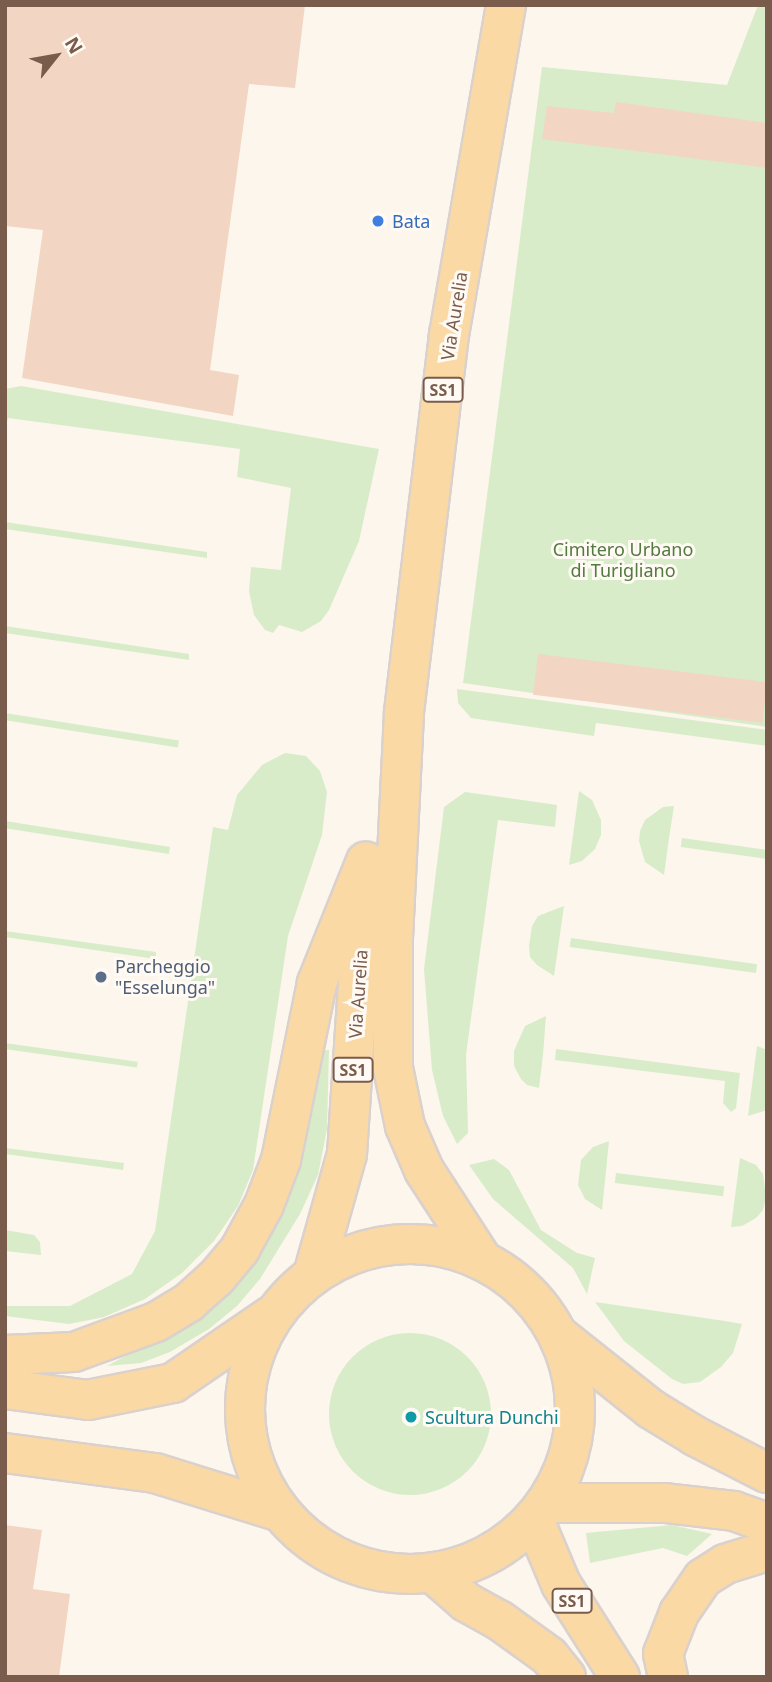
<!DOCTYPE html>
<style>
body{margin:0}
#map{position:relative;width:772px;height:1682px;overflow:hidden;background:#fdf6ec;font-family:"Noto Sans",sans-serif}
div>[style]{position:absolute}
.green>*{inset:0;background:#d8ecc9;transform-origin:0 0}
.round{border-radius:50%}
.building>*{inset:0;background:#f3d5c3;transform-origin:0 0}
.roads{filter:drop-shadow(2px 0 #dad1cd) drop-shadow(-2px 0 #dad1cd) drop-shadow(0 2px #dad1cd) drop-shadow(0 -2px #dad1cd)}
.major>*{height:38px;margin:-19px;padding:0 19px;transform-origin:19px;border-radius:19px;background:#fbd9a5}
.major>.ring{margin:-19px;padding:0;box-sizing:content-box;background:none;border:38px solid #fbd9a5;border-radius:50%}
.dots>*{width:19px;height:19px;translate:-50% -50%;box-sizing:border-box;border:4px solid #fffaf3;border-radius:50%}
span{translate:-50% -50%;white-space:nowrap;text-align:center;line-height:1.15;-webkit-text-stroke:6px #fffaf3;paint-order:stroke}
.shield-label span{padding:2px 5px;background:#fffaf3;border:2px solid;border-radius:5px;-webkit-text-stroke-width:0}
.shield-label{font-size:16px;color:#7a5c4d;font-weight:700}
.shop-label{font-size:18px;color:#366cbe}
.left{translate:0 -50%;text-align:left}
.street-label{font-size:18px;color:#7a5c4d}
.park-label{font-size:18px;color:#537a41}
.service-label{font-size:18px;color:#4e5e75}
.culture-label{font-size:18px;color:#0d838f}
.frame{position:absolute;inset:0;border:7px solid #7a5c4d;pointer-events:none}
.north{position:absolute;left:21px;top:21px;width:70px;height:70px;-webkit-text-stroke:5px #fffaf3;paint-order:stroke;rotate:59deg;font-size:19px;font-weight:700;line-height:28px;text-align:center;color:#7a5c4d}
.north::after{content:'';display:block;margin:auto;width:24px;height:32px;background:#7a5c4d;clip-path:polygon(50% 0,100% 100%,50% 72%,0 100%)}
</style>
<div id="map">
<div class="green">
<div style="clip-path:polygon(758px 5px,767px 5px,767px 727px,463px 683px,542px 67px,727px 85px)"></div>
<div style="clip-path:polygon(21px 386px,379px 449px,359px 541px,329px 610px,321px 621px,302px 632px,279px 625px,273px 633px,265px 630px,254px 615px,249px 591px,251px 567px,281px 570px,291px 488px,237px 477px,240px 449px,8px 418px,5px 430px,5px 389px)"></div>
<div style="clip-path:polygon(5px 522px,207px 552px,207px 558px,5px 529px)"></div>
<div style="clip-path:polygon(5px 626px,189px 654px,189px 660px,5px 633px)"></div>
<div style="clip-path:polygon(457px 689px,767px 730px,767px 746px,596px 723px,594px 736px,471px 718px,458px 703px)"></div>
<div style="left:5px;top:713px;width:176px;height:7px;rotate:9deg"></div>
<div style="clip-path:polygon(285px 753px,306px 756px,320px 771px,327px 792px,322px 835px,288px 936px,253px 1170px,238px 1206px,214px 1241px,182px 1273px,145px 1299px,104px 1317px,69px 1324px,5px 1316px,5px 1306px,70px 1306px,132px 1274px,155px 1231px,213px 827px,228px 830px,237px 795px,262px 765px)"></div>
<div style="clip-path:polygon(579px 791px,592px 800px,601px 820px,601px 835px,595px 849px,582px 861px,569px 865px)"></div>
<div style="clip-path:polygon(465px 792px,557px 805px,555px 827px,498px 820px,466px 1055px,468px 1133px,457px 1144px,443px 1116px,432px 1070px,424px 969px,444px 807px)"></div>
<div style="clip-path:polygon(674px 806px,669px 838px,664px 875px,645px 862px,639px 841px,640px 831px,645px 820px,663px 807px)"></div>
<div style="left:5px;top:821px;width:167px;height:7px;rotate:9deg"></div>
<div style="left:682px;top:838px;width:86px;height:9px;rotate:8deg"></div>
<div style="clip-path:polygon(564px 906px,554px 976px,537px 965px,530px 957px,529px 946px,532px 926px,538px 916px)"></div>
<div style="clip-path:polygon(5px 931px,156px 952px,156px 959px,5px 937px)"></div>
<div style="left:571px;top:938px;width:188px;height:9px;rotate:8deg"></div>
<div style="clip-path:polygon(546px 1016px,543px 1055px,539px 1088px,527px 1085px,521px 1079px,514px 1066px,514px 1051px,525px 1026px)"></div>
<div style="left:5px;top:1043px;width:134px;height:6px;rotate:8deg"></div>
<div style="clip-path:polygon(757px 1046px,767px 1050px,767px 1110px,748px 1116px)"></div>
<div style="clip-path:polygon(556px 1049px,740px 1073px,736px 1108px,731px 1112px,723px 1103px,725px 1081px,555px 1060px)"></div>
<div style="clip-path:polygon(329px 1050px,327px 1129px,318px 1175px,300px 1214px,260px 1279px,237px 1306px,209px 1329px,170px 1352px,141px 1363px,107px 1366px,203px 1314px,238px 1284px,270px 1233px,318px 1051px)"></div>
<div style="clip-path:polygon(609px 1141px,602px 1210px,585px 1199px,578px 1185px,581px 1160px,593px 1147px)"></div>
<div style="clip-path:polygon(5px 1148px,124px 1163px,123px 1170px,5px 1154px)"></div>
<div style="clip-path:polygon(740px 1158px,756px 1165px,763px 1174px,766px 1197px,763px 1210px,756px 1218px,742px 1226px,731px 1227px)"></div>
<div style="clip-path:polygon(494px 1159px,509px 1170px,541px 1230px,577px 1253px,595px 1258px,587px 1294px,573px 1268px,493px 1199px,469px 1165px)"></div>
<div style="left:616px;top:1173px;width:109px;height:10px;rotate:7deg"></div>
<div style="clip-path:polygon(5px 1230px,34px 1235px,40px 1242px,41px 1255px,5px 1251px)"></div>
<div style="clip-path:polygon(595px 1302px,725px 1321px,742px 1324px,733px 1353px,721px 1367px,700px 1382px,683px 1384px,672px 1379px,624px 1341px)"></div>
<div class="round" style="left:329px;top:1333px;width:162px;height:162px"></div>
<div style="clip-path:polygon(672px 1525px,712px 1534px,687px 1556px,663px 1548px,590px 1563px,586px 1533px)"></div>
</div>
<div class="building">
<div style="clip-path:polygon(5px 5px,305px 5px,295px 88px,249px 84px,210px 370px,239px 375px,233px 416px,22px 378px,43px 230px,5px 226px)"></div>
<div style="clip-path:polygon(616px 102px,767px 123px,767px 168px,542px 139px,547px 106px,614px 113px)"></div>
<div style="left:538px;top:654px;width:231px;height:41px;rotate:7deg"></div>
<div style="clip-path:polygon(5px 1525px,42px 1530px,33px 1589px,70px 1594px,59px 1677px,5px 1677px)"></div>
</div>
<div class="roads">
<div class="major">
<div class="ring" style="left:245px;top:1244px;width:292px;height:292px"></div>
<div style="left:483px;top:1261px;width:108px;rotate:-123deg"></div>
<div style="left:424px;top:1170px;width:48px;rotate:-113.4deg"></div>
<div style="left:405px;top:1126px;width:59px;rotate:-101.7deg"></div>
<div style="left:393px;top:1068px;width:130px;rotate:-90deg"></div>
<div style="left:393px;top:938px;width:226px;rotate:-87.2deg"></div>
<div style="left:404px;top:712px;width:380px;rotate:-83.2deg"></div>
<div style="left:449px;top:335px;width:335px;rotate:-80.2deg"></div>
<div style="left:313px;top:1275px;width:126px;rotate:-74.3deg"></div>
<div style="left:347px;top:1154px;width:261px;rotate:-86.3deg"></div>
<div style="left:558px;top:1335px;width:119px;rotate:38.5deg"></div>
<div style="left:651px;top:1409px;width:52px;rotate:31.5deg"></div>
<div style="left:695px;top:1436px;width:81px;rotate:27.2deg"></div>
<div style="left:5px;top:1355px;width:69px;rotate:-2.5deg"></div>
<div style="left:74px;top:1352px;width:87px;rotate:-20.1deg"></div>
<div style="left:156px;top:1322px;width:39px;rotate:-31deg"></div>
<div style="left:189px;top:1302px;width:36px;rotate:-42deg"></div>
<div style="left:216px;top:1278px;width:38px;rotate:-50deg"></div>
<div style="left:240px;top:1249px;width:50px;rotate:-61.4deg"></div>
<div style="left:264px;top:1205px;width:48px;rotate:-69.3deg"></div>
<div style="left:281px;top:1160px;width:181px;rotate:-78.5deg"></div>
<div style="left:317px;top:983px;width:131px;rotate:-68.1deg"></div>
<div style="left:5px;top:1389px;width:84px;rotate:7.5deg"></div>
<div style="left:88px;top:1400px;width:87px;rotate:-11.3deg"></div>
<div style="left:173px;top:1383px;width:119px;rotate:-34.4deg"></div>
<div style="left:5px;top:1453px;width:151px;rotate:7.6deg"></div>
<div style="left:155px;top:1473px;width:132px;rotate:17.2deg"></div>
<div style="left:547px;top:1503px;width:118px"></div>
<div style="left:665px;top:1503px;width:69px;rotate:6.6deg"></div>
<div style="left:734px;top:1511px;width:35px;rotate:20deg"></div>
<div style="left:534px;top:1520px;width:69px;rotate:67.1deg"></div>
<div style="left:561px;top:1584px;width:110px;rotate:57.6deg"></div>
<div style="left:434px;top:1574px;width:43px;rotate:41.2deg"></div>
<div style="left:466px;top:1602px;width:38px;rotate:29deg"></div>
<div style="left:499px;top:1620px;width:62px;rotate:35.8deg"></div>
<div style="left:549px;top:1656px;width:27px;rotate:51deg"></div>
<div style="left:668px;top:1677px;width:24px;rotate:-102deg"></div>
<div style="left:663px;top:1654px;width:44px;rotate:-68.7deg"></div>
<div style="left:679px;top:1613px;width:42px;rotate:-55.6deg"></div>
<div style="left:703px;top:1578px;width:26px;rotate:-32deg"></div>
<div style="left:725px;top:1564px;width:44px;rotate:-17.2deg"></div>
</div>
</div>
<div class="dots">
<div style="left:378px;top:221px;background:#3f7fe0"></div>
<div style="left:101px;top:977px;background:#5c6f8a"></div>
<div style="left:411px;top:1417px;background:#0f9aa8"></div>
</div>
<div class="shield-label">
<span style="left:443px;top:390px">SS1</span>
<span style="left:353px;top:1070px">SS1</span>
<span style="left:572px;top:1601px">SS1</span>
</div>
<div class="shop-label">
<span class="left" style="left:392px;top:221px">Bata</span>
</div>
<div class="street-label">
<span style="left:454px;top:316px;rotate:-81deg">Via Aurelia</span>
<span style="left:358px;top:994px;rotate:-86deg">Via Aurelia</span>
</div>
<div class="park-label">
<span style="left:623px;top:560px">Cimitero Urbano<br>di Turigliano</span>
</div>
<div class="service-label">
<span class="left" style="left:115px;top:977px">Parcheggio<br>"Esselunga"</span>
</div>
<div class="culture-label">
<span class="left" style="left:425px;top:1417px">Scultura Dunchi</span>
</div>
<div class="frame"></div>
<div class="north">N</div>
</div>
